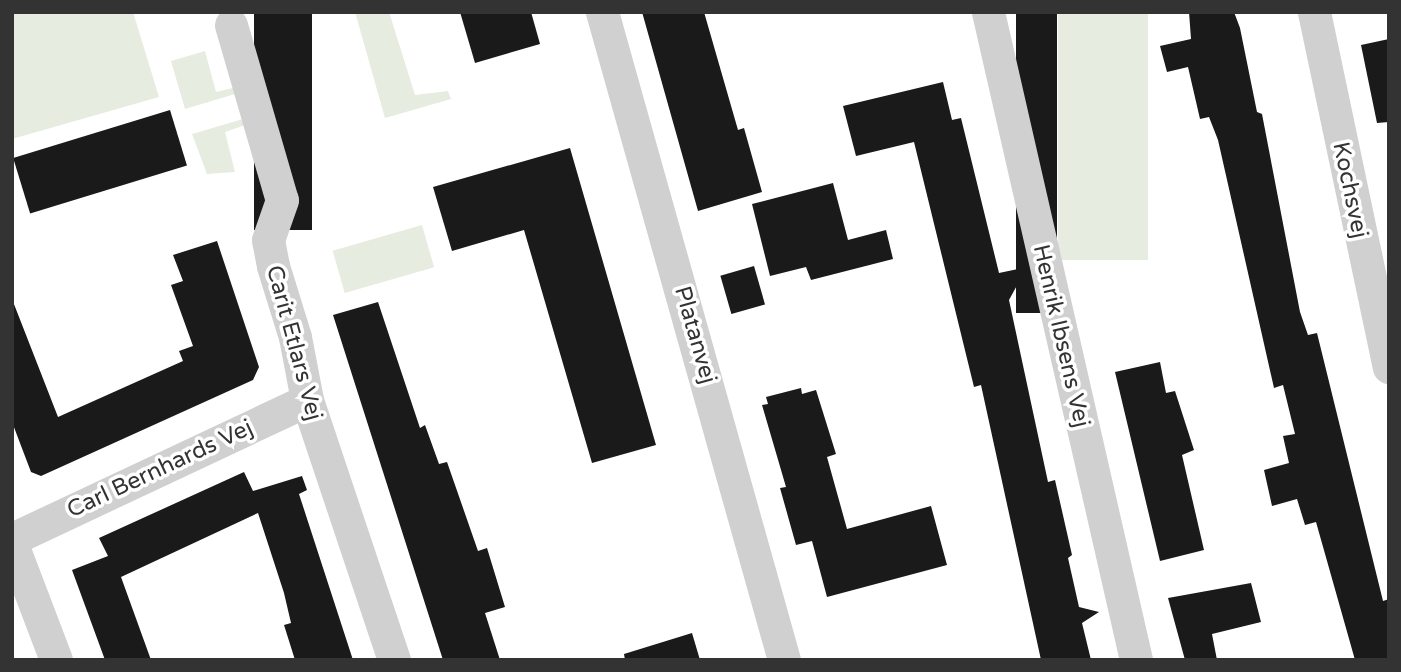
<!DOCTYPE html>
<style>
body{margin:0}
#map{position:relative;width:1401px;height:672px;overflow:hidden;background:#fff;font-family:"Varela Round",sans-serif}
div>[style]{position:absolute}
.green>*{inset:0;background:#e6ecdf;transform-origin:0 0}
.building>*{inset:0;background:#1a1a1a;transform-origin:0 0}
.minor>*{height:33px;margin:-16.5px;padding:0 16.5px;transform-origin:16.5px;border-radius:16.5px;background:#d0d0d0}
span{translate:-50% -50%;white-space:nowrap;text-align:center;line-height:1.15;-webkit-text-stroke:7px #fff;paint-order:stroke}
.street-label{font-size:23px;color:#333}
.frame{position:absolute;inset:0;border:14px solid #333;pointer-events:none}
</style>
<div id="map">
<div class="green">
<div style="clip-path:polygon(12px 12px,133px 12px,159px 97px,12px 139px)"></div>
<div style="clip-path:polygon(355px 12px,389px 12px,415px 95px,448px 91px,451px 99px,385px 118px)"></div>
<div style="left:1058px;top:12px;width:90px;height:248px"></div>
<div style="clip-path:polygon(205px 51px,216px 92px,237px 87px,235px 94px,185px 109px,171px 61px)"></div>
<div style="clip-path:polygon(243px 119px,248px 124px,225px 132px,235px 172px,207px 174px,192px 134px)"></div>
<div style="left:422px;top:225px;width:44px;height:93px;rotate:74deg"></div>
</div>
<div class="building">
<div style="left:254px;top:12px;width:58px;height:218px"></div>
<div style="clip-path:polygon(460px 12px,531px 12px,540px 44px,475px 63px)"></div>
<div style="clip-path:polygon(642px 12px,704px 12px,738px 130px,744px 128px,762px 192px,698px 211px)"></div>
<div style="left:1016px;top:12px;width:41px;height:301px"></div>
<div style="clip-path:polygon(1189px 12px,1234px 12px,1240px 28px,1257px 112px,1262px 114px,1300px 312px,1308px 335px,1317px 333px,1383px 601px,1389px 599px,1389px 660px,1355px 660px,1316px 522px,1305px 525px,1297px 499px,1272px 506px,1264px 470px,1289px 463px,1283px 436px,1295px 434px,1283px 385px,1274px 388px,1218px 140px,1209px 117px,1200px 119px,1188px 67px,1167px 72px,1160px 46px,1191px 39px)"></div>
<div style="clip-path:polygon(1389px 39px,1389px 122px,1377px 123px,1361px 45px)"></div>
<div style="clip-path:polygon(943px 82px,952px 120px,961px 118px,999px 273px,1027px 267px,1009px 300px,1048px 482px,1055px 480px,1072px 555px,1068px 558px,1079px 607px,1099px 612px,1082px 623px,1091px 660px,1041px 660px,981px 385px,974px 387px,914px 142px,856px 156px,843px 106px)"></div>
<div style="left:170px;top:110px;width:58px;height:164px;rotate:73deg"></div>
<div style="clip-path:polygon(570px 148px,656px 445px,592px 463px,524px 230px,452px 251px,433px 187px)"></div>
<div style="clip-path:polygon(833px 183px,848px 240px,886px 230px,893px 259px,811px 280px,806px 267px,770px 276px,752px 204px)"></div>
<div style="clip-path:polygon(217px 241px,259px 367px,253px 380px,41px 476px,31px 472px,12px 422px,12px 299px,58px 417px,183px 361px,179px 351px,193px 346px,171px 285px,183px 281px,173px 255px)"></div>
<div style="left:754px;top:266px;width:40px;height:35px;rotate:74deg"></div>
<div style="clip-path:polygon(378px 302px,420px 428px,425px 425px,439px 464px,447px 462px,478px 551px,487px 548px,505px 607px,485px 613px,500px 660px,443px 660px,333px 315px)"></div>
<div style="clip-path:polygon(1160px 362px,1166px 393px,1175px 391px,1194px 450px,1182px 455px,1204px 550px,1160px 561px,1115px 372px)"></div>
<div style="clip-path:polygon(801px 388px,802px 394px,816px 390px,836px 454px,827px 457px,847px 529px,931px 506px,947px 565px,827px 597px,812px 541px,796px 545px,780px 488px,786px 487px,762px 405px,768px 404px,766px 397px)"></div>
<div style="clip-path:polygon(244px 472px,253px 491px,302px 476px,307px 490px,299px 494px,353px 660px,295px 660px,284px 625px,291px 623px,284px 593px,258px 513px,121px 577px,151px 660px,105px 660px,72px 570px,108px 556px,99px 538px)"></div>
<div style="clip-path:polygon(1251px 583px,1261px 622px,1212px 634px,1217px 660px,1185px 660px,1168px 598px)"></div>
<div style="clip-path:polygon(692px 633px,700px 660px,625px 660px,624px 654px)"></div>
</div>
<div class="minor">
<div style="left:602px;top:12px;width:673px;rotate:74.31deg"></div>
<div style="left:988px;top:12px;width:665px;rotate:77.13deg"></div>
<div style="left:1314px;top:12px;width:363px;rotate:78.1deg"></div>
<div style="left:231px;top:25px;width:182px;rotate:73.8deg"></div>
<div style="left:282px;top:200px;width:42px;rotate:109.3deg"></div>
<div style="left:268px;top:240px;width:26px;rotate:79deg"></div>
<div style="left:273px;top:266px;width:74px;rotate:72.8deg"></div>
<div style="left:295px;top:337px;width:64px;rotate:79.2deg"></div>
<div style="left:307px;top:400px;width:274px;rotate:71.5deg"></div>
<div style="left:12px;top:539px;width:326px;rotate:-25.2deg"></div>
<div style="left:12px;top:544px;width:124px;rotate:69.2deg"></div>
</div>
<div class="street-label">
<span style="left:1350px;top:190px;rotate:78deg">Kochsvej</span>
<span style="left:695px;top:335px;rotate:74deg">Platanvej</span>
<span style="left:1061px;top:336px;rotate:77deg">Henrik Ibsens Vej</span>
<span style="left:294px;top:343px;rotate:75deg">Carit Etlars Vej</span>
<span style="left:160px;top:469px;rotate:-25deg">Carl Bernhards Vej</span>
</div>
<div class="frame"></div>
</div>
